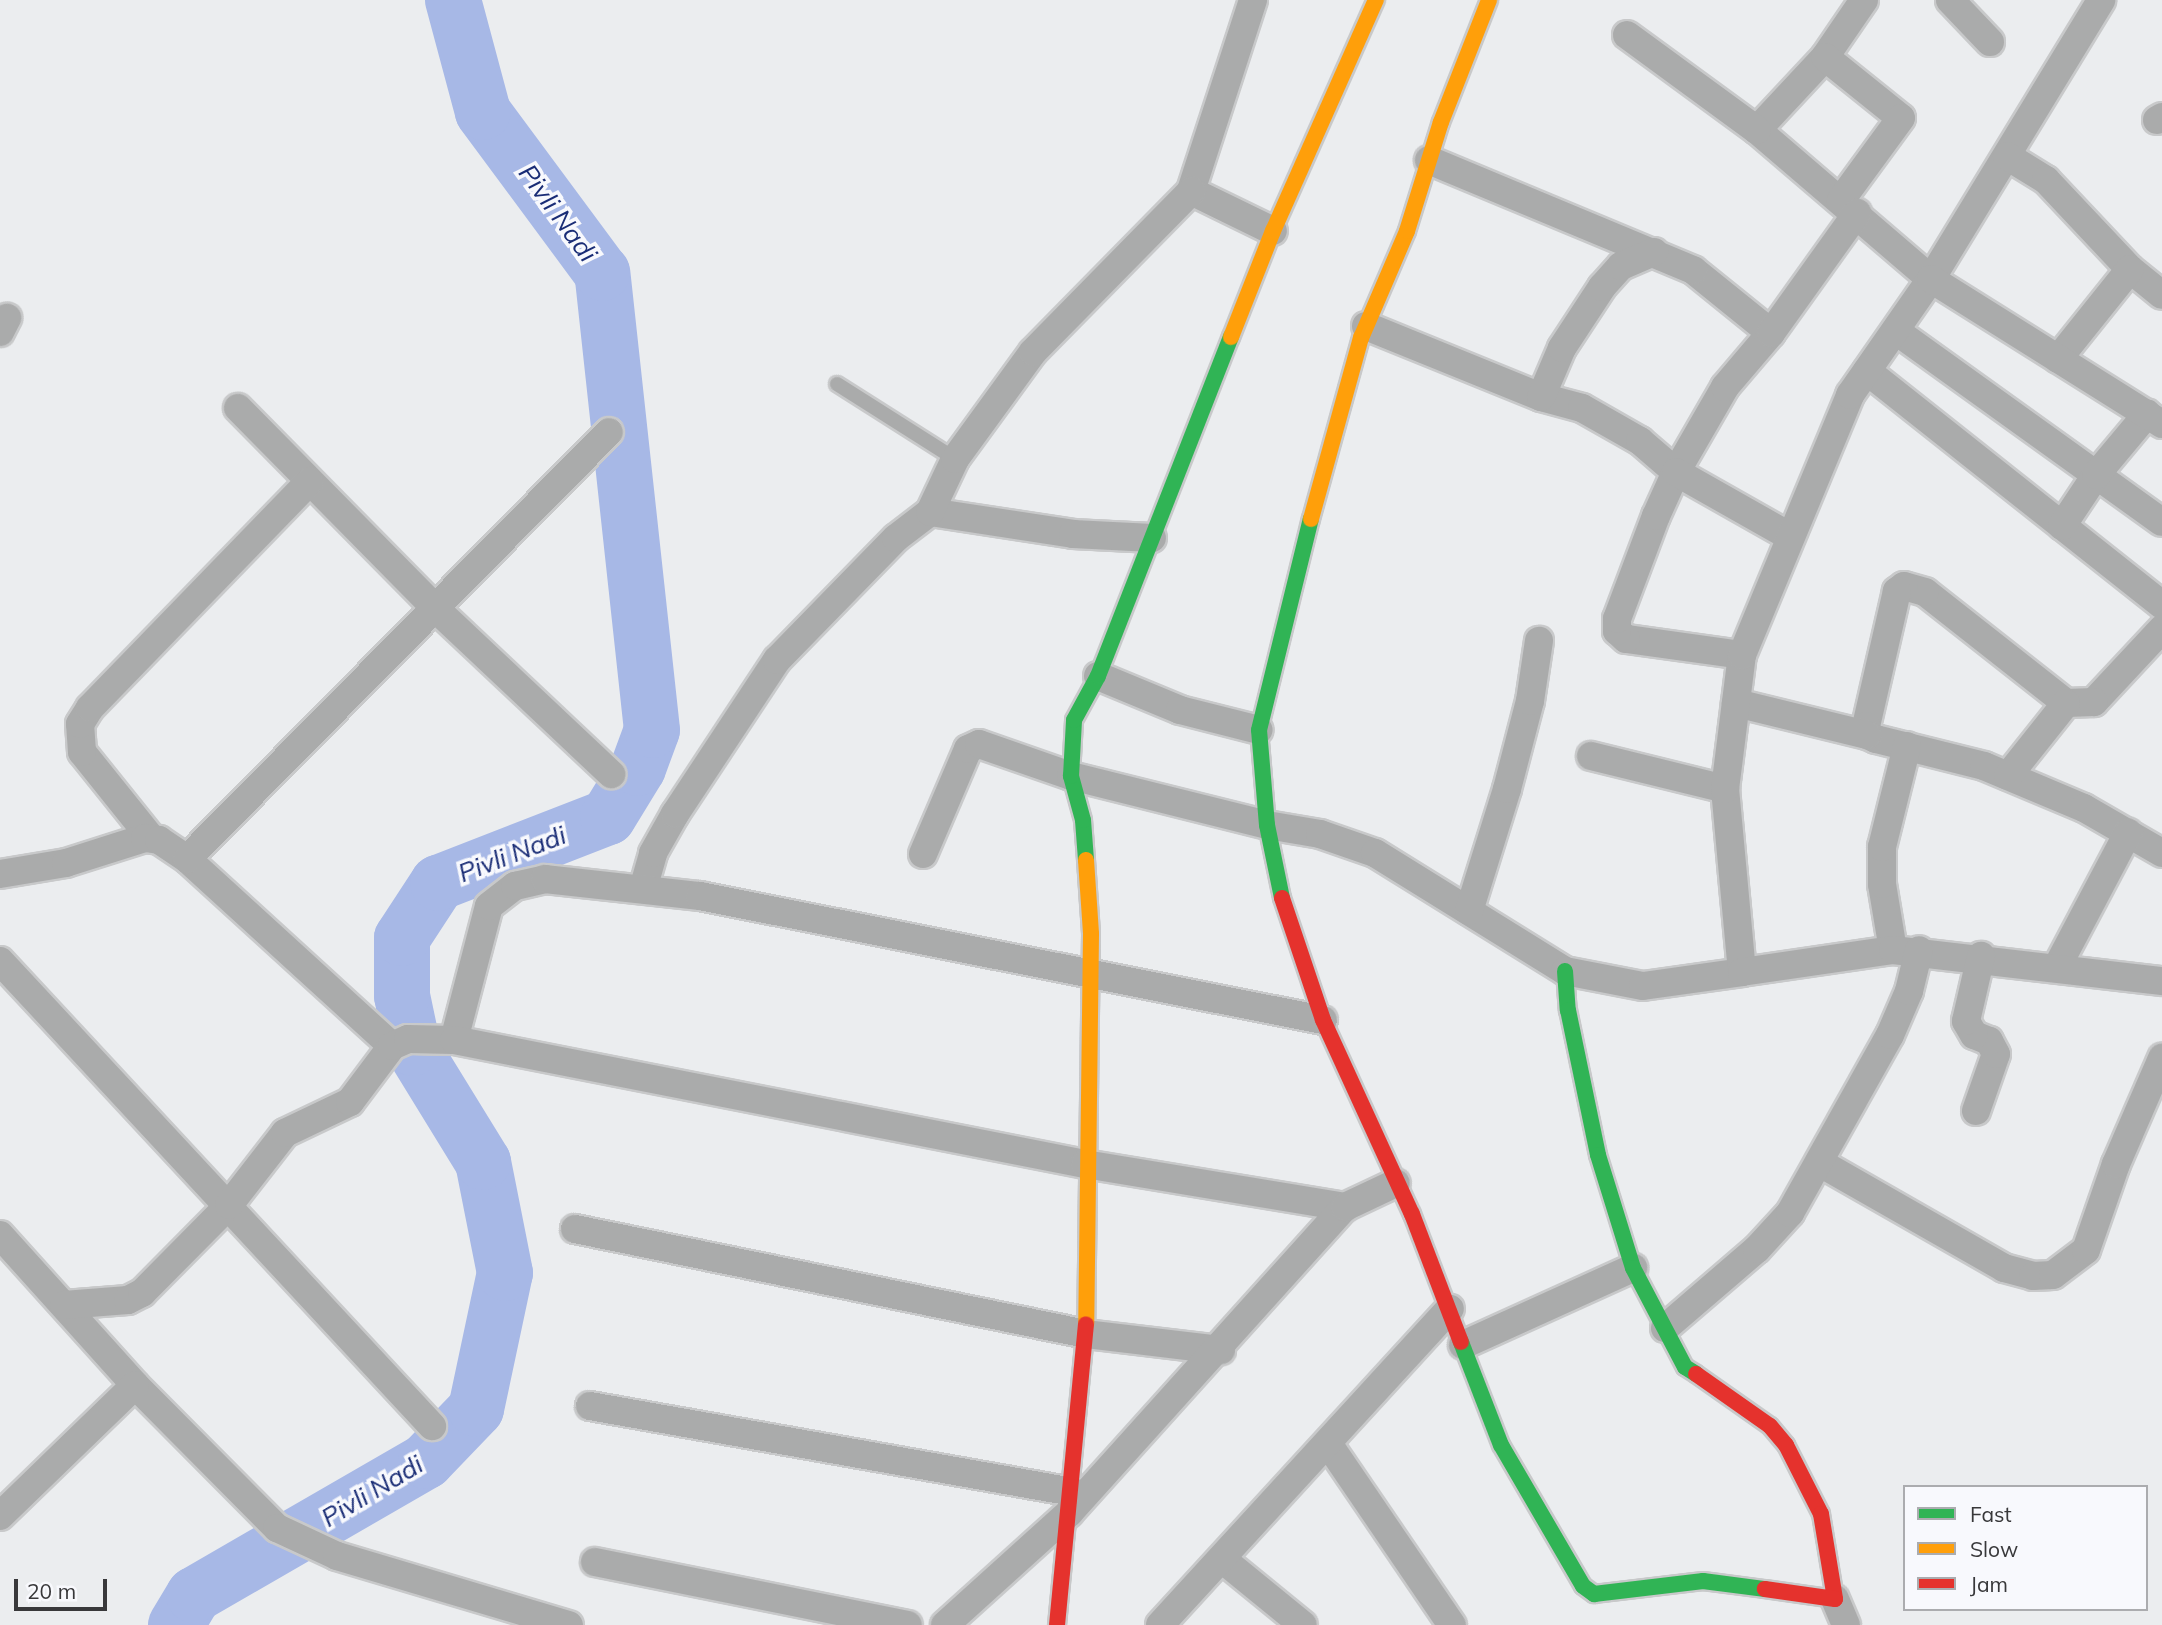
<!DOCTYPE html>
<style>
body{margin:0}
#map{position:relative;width:2162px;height:1625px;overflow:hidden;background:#ebedef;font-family:Mulish,sans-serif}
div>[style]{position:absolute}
.river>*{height:56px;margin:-28px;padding:0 28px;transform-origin:28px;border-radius:28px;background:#a7b8e6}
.roads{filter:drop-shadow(2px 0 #c8c9ca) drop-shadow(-2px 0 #c8c9ca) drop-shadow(0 2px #c8c9ca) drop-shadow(0 -2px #c8c9ca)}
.lane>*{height:14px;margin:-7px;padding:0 7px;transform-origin:7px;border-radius:7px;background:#aaabab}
.street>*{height:28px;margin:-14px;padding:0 14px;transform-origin:14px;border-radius:14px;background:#aaabab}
.fast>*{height:16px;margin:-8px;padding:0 8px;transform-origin:8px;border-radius:8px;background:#30b455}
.slow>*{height:16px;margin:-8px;padding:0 8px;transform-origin:8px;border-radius:8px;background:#ff9f0a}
.jam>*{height:16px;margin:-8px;padding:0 8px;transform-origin:8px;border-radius:8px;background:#e5322d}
span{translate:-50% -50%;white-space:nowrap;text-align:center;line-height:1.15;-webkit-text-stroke:7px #f8f9fd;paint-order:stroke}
.water-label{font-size:26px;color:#1a2d76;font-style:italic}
.legend{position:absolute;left:1903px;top:1485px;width:245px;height:126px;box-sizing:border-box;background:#f8f9fd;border:2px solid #abacaf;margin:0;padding:9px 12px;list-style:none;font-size:21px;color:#38383a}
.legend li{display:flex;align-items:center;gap:14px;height:35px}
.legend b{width:35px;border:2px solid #abacaf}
.scale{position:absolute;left:14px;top:1579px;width:93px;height:32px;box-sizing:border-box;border:4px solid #38383a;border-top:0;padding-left:9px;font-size:21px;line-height:24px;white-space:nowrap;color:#38383a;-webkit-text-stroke:5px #f8f9fd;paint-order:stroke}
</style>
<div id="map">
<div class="river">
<div style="left:176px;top:1625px;width:35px;rotate:-59deg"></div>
<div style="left:194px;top:1595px;width:268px;rotate:-30deg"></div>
<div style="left:426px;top:1461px;width:72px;rotate:-46.1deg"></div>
<div style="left:476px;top:1409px;width:139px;rotate:-78deg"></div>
<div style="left:505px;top:1273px;width:113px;rotate:-101.2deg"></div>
<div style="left:483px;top:1162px;width:134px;rotate:-121.6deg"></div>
<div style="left:413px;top:1048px;width:53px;rotate:-101.9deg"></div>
<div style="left:402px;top:996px;width:58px;rotate:-90deg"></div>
<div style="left:402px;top:938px;width:66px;rotate:-56.8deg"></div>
<div style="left:438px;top:883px;width:182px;rotate:-21.2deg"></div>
<div style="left:608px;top:817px;width:57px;rotate:-58.5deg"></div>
<div style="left:638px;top:768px;width:40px;rotate:-69.8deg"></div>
<div style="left:652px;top:730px;width:460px;rotate:-96.2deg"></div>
<div style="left:602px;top:273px;width:200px;rotate:-126.5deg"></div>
<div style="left:483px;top:112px;width:116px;rotate:-105deg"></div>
</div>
<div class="roads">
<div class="lane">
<div style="left:837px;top:384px;width:140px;rotate:32.4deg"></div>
</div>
<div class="street">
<div style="left:1253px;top:0;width:201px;rotate:108deg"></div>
<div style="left:1191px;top:191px;width:91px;rotate:26deg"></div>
<div style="left:1864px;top:0;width:69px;rotate:124.4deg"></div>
<div style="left:1825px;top:57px;width:100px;rotate:133deg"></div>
<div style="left:1757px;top:130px;width:229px;rotate:40.6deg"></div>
<div style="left:1931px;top:279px;width:327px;rotate:-58.6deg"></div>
<div style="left:1950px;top:0;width:58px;rotate:46.4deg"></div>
<div style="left:1627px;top:35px;width:161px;rotate:36.2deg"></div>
<div style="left:1825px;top:57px;width:97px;rotate:38.8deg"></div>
<div style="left:1901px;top:118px;width:102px;rotate:126.2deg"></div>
<div style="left:2157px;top:120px;width:6px;rotate:-31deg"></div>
<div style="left:2007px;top:156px;width:46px;rotate:31.6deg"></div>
<div style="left:2046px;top:180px;width:122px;rotate:46.7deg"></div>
<div style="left:2130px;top:269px;width:41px;rotate:39.1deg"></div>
<div style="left:1366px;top:326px;width:189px;rotate:22.1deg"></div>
<div style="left:1541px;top:397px;width:42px;rotate:15deg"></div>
<div style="left:1582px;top:408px;width:67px;rotate:29.6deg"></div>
<div style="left:1640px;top:441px;width:48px;rotate:40.7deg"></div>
<div style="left:1676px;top:472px;width:98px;rotate:-60deg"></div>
<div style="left:1725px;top:387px;width:71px;rotate:-49.6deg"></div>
<div style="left:1771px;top:333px;width:100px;rotate:-141.1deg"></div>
<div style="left:1693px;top:270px;width:286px;rotate:-157.4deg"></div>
<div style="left:1896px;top:331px;width:327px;rotate:35.7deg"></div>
<div style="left:0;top:332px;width:16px;rotate:-63deg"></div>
<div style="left:1771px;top:333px;width:148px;rotate:-54.4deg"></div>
<div style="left:2058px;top:359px;width:115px;rotate:-51.3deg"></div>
<div style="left:1867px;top:371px;width:377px;rotate:38.4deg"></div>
<div style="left:1541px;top:397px;width:53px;rotate:-66.8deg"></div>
<div style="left:1562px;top:348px;width:73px;rotate:-56.7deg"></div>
<div style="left:1602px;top:287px;width:28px;rotate:-48deg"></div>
<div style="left:1621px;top:266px;width:36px;rotate:-23deg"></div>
<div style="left:238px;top:408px;width:282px;rotate:45.4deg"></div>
<div style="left:436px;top:609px;width:241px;rotate:43.3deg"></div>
<div style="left:930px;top:512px;width:145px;rotate:8.7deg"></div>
<div style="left:1073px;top:534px;width:79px;rotate:2.9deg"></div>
<div style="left:2062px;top:526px;width:61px;rotate:-56.3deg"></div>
<div style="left:2096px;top:475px;width:80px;rotate:-50.1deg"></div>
<div style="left:2162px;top:629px;width:100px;rotate:133deg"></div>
<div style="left:2094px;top:702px;width:28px;rotate:178deg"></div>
<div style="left:2066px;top:703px;width:179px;rotate:-141.8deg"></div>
<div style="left:1925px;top:592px;width:22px;rotate:-164deg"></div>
<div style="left:1904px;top:586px;width:9px;rotate:144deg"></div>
<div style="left:1897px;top:591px;width:139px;rotate:102.9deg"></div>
<div style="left:1866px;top:726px;width:9px;rotate:84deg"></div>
<div style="left:1867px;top:735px;width:10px;rotate:24deg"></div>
<div style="left:1876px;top:739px;width:111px;rotate:14deg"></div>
<div style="left:1984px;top:766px;width:108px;rotate:22.8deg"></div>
<div style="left:2084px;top:808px;width:90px;rotate:30deg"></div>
<div style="left:1742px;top:655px;width:117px;rotate:-172.1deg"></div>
<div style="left:1626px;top:639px;width:12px;rotate:-138deg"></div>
<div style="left:1617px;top:631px;width:12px;rotate:-90deg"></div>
<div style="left:1617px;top:619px;width:110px;rotate:-69.3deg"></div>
<div style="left:1656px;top:516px;width:48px;rotate:-65.6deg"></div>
<div style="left:1676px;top:472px;width:130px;rotate:29.5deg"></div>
<div style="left:1098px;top:676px;width:89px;rotate:22.5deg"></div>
<div style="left:1180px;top:710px;width:81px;rotate:14.2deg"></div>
<div style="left:1736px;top:703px;width:135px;rotate:13.7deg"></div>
<div style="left:1591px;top:756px;width:138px;rotate:13.8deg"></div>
<div style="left:2008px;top:776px;width:93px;rotate:-51.5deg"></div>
<div style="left:151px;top:838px;width:110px;rotate:-128.7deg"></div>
<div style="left:82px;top:752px;width:28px;rotate:-94deg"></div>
<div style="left:80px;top:724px;width:19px;rotate:-58deg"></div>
<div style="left:90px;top:708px;width:315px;rotate:-45.9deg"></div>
<div style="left:923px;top:854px;width:114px;rotate:-66.8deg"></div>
<div style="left:968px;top:749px;width:12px;rotate:-24deg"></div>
<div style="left:979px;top:744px;width:97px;rotate:19.2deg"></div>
<div style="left:1071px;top:776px;width:202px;rotate:14deg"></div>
<div style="left:1267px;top:825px;width:54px;rotate:9.6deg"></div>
<div style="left:1320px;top:834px;width:58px;rotate:19.1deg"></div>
<div style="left:1375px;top:853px;width:224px;rotate:31.8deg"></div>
<div style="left:1565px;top:971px;width:79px;rotate:10.9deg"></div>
<div style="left:1643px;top:986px;width:100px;rotate:-8deg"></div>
<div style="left:1742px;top:972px;width:184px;rotate:-95.3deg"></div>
<div style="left:1725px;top:789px;width:135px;rotate:-82.8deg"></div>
<div style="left:1742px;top:655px;width:282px;rotate:-67.4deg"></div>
<div style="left:1850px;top:395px;width:141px;rotate:-55.1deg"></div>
<div style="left:1931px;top:279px;width:273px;rotate:32.1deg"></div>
<div style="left:0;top:874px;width:67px;rotate:-9.5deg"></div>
<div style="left:66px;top:863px;width:83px;rotate:-17.6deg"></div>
<div style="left:145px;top:838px;width:14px;rotate:8deg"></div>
<div style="left:159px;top:840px;width:34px;rotate:34deg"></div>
<div style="left:643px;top:889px;width:37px;rotate:-74deg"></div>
<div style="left:653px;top:853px;width:45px;rotate:-60.6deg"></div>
<div style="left:675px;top:814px;width:185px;rotate:-56.5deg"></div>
<div style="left:777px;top:660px;width:170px;rotate:-45.7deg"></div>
<div style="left:896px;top:538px;width:43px;rotate:-37.4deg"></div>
<div style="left:930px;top:512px;width:59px;rotate:-64.7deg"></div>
<div style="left:955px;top:459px;width:132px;rotate:-53.9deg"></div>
<div style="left:1033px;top:352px;width:226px;rotate:-45.5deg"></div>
<div style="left:1469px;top:911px;width:128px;rotate:-72.7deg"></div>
<div style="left:1507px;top:789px;width:91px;rotate:-75.4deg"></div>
<div style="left:1530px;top:701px;width:61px;rotate:-81.5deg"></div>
<div style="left:1893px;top:950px;width:67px;rotate:-99.5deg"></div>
<div style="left:1882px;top:884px;width:37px;rotate:-90deg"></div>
<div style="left:1882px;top:847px;width:104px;rotate:-76.1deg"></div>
<div style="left:0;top:961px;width:635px;rotate:47.11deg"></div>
<div style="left:2057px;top:967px;width:152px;rotate:-62.1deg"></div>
<div style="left:1742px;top:972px;width:153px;rotate:-8.3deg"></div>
<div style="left:1893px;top:950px;width:271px;rotate:6.6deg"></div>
<div style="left:454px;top:1040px;width:138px;rotate:-75.4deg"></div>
<div style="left:489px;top:906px;width:33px;rotate:-38deg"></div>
<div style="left:515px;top:886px;width:31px;rotate:-13deg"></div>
<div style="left:545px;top:879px;width:156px;rotate:6.3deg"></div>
<div style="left:700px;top:896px;width:635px;rotate:11.26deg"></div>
<div style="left:392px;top:1046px;width:277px;rotate:-137.6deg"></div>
<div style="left:187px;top:859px;width:600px;rotate:-45.34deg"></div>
<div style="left:1976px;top:1111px;width:60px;rotate:-70.7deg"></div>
<div style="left:1996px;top:1054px;width:15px;rotate:-118deg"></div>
<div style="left:1989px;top:1041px;width:16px;rotate:-158deg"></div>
<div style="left:1974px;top:1035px;width:16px;rotate:-120deg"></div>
<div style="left:1966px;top:1021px;width:67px;rotate:-77deg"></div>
<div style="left:1822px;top:1164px;width:210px;rotate:29.7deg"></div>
<div style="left:2004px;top:1268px;width:30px;rotate:15deg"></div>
<div style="left:2033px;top:1276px;width:20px;rotate:-3deg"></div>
<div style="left:2053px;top:1275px;width:41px;rotate:-37.1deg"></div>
<div style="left:2086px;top:1250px;width:91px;rotate:-70.8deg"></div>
<div style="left:2116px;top:1164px;width:116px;rotate:-66.5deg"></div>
<div style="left:575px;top:1229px;width:522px;rotate:11.61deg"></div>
<div style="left:1086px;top:1334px;width:136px;rotate:6.8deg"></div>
<div style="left:0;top:1235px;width:202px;rotate:48deg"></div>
<div style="left:135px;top:1385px;width:202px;rotate:45.2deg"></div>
<div style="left:277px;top:1528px;width:66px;rotate:25deg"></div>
<div style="left:337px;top:1556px;width:242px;rotate:16.6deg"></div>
<div style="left:64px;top:1305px;width:64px;rotate:-4.5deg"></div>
<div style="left:128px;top:1300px;width:16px;rotate:-27deg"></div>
<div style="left:142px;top:1293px;width:124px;rotate:-45.3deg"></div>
<div style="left:229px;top:1205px;width:91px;rotate:-52.1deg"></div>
<div style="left:285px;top:1133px;width:72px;rotate:-25.5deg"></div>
<div style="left:350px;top:1102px;width:70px;rotate:-53.1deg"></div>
<div style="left:392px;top:1046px;width:17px;rotate:-24deg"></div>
<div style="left:408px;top:1039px;width:46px;rotate:1.2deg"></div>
<div style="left:454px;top:1040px;width:643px;rotate:11.12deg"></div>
<div style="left:1085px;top:1164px;width:264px;rotate:9.4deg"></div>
<div style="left:1665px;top:1328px;width:121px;rotate:-40.7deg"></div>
<div style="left:1757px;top:1249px;width:49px;rotate:-47.5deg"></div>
<div style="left:1790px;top:1213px;width:204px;rotate:-60.7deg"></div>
<div style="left:1890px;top:1035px;width:48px;rotate:-66.6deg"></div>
<div style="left:1909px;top:991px;width:42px;rotate:-76.3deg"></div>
<div style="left:1463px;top:1345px;width:187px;rotate:-24.4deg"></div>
<div style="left:590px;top:1406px;width:491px;rotate:10.1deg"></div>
<div style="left:1329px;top:1445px;width:218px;rotate:55.7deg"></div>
<div style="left:0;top:1516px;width:188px;rotate:-44.1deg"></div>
<div style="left:1222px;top:1559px;width:104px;rotate:39.2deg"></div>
<div style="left:595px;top:1562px;width:319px;rotate:11.4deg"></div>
<div style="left:1835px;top:1599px;width:28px;rotate:67deg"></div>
<div style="left:945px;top:1625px;width:167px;rotate:-42.1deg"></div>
<div style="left:1069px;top:1513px;width:412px;rotate:-48deg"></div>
<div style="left:1345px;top:1207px;width:56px;rotate:-25.2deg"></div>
<div style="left:1160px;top:1625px;width:429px;rotate:-47.5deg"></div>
</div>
<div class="fast">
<div style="left:1086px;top:860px;width:40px;rotate:-94.3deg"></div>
<div style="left:1083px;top:820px;width:46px;rotate:-105.3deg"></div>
<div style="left:1071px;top:776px;width:56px;rotate:-86.9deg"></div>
<div style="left:1074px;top:720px;width:50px;rotate:-61.4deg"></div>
<div style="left:1098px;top:676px;width:364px;rotate:-68.6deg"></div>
<div style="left:1282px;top:898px;width:75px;rotate:-101.6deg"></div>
<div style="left:1267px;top:825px;width:95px;rotate:-94.8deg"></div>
<div style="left:1259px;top:730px;width:217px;rotate:-76.2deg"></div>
<div style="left:1565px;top:971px;width:39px;rotate:86deg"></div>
<div style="left:1568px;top:1010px;width:148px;rotate:78.3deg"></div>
<div style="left:1598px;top:1155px;width:118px;rotate:72.8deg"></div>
<div style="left:1633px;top:1268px;width:112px;rotate:62.3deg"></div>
<div style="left:1685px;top:1367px;width:13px;rotate:32deg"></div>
<div style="left:1461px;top:1342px;width:110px;rotate:68.8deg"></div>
<div style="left:1501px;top:1445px;width:163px;rotate:59.8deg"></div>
<div style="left:1583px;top:1586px;width:14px;rotate:36deg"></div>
<div style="left:1594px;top:1594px;width:110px;rotate:-6.8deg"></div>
<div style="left:1703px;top:1581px;width:63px;rotate:7.4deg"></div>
</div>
<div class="slow">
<div style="left:1231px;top:337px;width:114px;rotate:-68.4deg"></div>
<div style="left:1273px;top:231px;width:253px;rotate:-66deg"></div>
<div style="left:1311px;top:519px;width:188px;rotate:-74.6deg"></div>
<div style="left:1361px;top:338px;width:116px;rotate:-66.7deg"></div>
<div style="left:1407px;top:231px;width:114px;rotate:-72.7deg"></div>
<div style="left:1441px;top:122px;width:131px;rotate:-68.5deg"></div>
<div style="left:1086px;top:860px;width:74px;rotate:86.1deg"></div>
<div style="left:1091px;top:934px;width:390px;rotate:90.7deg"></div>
</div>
<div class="jam">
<div style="left:1282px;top:898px;width:129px;rotate:71.4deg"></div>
<div style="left:1323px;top:1020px;width:213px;rotate:65.4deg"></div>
<div style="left:1412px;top:1214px;width:137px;rotate:69.1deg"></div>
<div style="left:1696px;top:1374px;width:90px;rotate:35.1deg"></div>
<div style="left:1770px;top:1426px;width:25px;rotate:50deg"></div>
<div style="left:1786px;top:1445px;width:77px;rotate:63.1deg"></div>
<div style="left:1821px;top:1514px;width:86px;rotate:80.6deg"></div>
<div style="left:1835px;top:1599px;width:71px;rotate:-171.9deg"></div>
<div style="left:1057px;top:1625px;width:302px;rotate:-84.5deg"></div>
</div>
</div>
<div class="water-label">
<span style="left:558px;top:213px;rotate:54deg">Pivli Nadi</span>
<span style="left:512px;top:854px;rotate:-21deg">Pivli Nadi</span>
<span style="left:372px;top:1491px;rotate:-31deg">Pivli Nadi</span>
</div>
<ul class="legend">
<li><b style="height:9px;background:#30b455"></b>Fast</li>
<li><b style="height:9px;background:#ff9f0a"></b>Slow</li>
<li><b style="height:9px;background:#e5322d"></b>Jam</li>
</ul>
<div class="scale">20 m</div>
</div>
